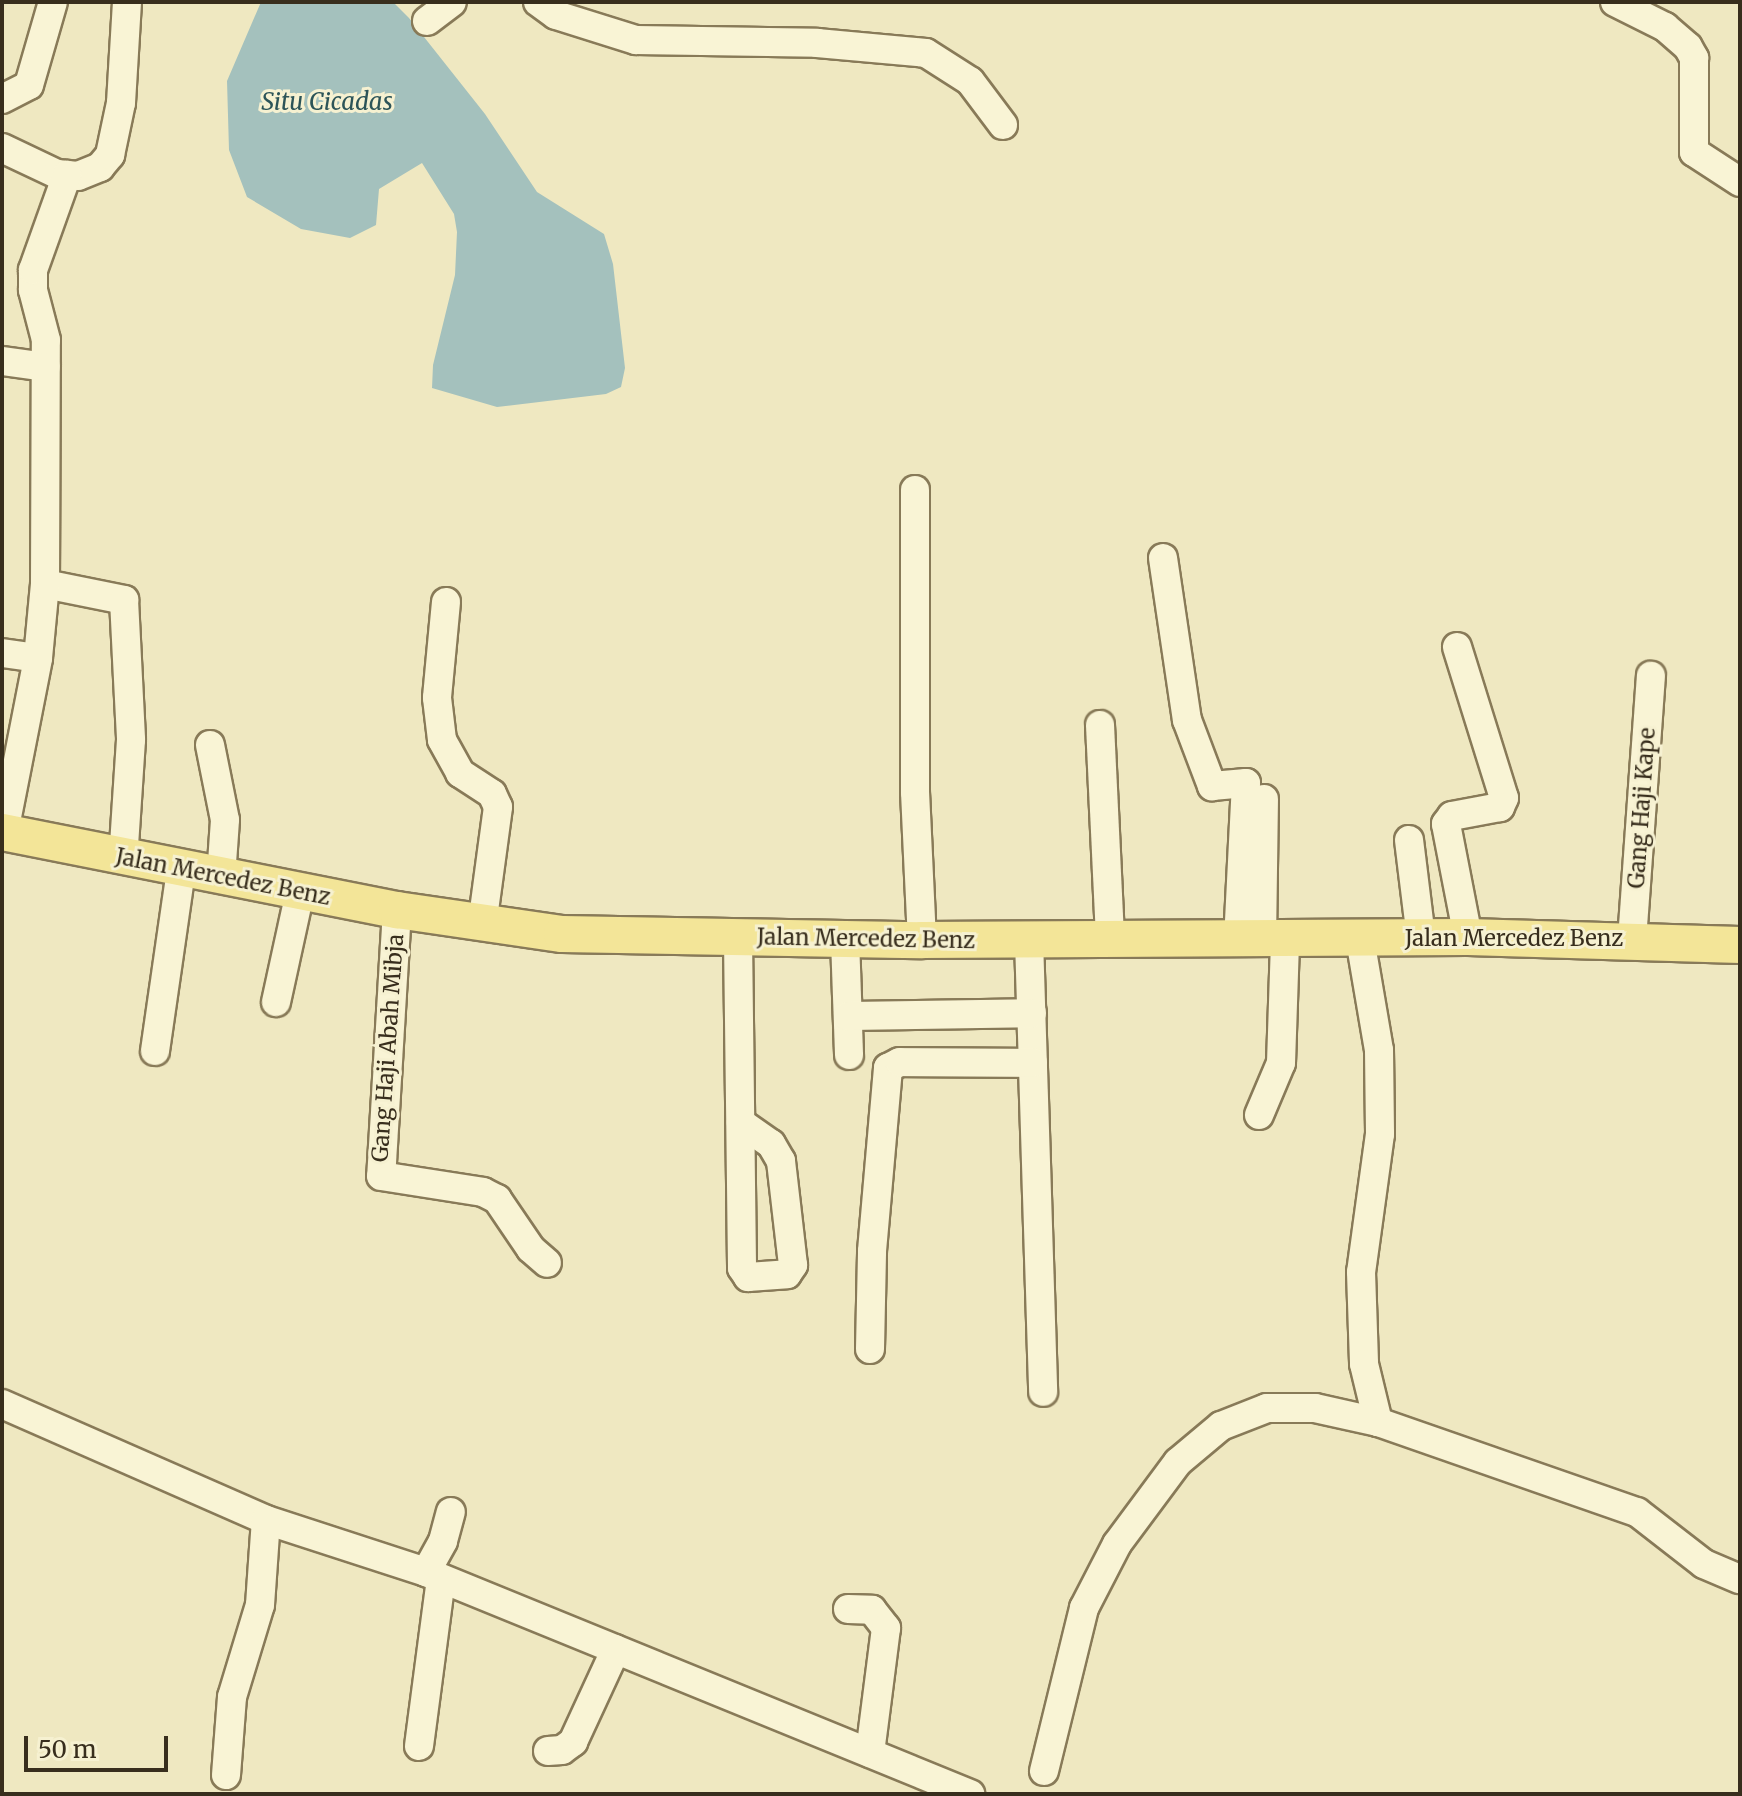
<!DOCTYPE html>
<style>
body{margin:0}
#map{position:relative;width:1742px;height:1796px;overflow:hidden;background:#efe8c1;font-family:Merriweather,serif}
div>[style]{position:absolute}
.water>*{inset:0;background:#a4c1bd}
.roads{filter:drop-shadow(2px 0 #887a58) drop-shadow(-2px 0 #887a58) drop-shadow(0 2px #887a58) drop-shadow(0 -2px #887a58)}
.minor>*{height:28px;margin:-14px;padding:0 14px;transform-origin:14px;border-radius:14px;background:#f9f4d5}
.major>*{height:36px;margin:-18px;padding:0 18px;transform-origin:18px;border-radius:18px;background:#f3e598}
span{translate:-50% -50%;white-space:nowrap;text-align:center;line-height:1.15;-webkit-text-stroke:6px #f6f1d1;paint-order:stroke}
.street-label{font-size:22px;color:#382e1d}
.water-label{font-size:24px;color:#2c5458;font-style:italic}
.frame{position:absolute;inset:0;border:4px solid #382e1d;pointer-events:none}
.scale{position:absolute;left:24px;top:1736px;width:144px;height:36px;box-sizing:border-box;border:4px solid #382e1d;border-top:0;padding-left:10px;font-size:24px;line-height:28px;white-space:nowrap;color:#382e1d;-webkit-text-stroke:6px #f6f1d1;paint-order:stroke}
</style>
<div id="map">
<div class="water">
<div style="clip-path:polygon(261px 2px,393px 2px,409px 18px,485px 114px,537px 192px,604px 234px,613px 264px,625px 368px,621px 387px,606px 394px,497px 407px,432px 388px,433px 365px,455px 275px,457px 232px,454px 214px,422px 163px,379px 189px,376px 225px,350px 238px,301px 229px,247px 197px,229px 150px,227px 81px)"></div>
</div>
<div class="roads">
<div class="minor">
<div style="left:538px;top:2px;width:22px;rotate:36deg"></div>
<div style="left:556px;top:15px;width:84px;rotate:17.4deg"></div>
<div style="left:636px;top:40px;width:181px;rotate:0.9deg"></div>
<div style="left:817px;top:43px;width:109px;rotate:5.2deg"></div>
<div style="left:926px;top:53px;width:52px;rotate:32.5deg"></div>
<div style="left:970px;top:81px;width:55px;rotate:53.1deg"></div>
<div style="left:1615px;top:2px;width:56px;rotate:26.6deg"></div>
<div style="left:1665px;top:27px;width:30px;rotate:41deg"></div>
<div style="left:1688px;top:47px;width:13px;rotate:61deg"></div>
<div style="left:1694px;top:58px;width:94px;rotate:90deg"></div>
<div style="left:1694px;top:152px;width:55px;rotate:33.1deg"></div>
<div style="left:427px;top:21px;width:31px;rotate:-37deg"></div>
<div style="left:2px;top:99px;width:30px;rotate:-27deg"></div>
<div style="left:29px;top:85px;width:86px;rotate:-73.9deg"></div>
<div style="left:2px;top:148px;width:61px;rotate:25.3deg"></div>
<div style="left:57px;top:174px;width:21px;rotate:5deg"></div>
<div style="left:78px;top:176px;width:24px;rotate:-22deg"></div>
<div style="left:100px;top:167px;width:16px;rotate:-50deg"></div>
<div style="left:110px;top:155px;width:53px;rotate:-78.1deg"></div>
<div style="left:121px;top:103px;width:101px;rotate:-86.6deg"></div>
<div style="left:2px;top:361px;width:44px;rotate:7.8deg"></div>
<div style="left:915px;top:490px;width:302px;rotate:90deg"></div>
<div style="left:915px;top:792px;width:148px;rotate:87.3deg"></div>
<div style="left:1163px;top:558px;width:164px;rotate:81.6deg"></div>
<div style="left:1187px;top:720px;width:71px;rotate:69.3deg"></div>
<div style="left:1212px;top:786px;width:34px;rotate:-5deg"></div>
<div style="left:1246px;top:783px;width:156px;rotate:92.9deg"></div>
<div style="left:45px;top:584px;width:81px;rotate:11.4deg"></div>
<div style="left:124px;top:600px;width:140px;rotate:87.1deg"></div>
<div style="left:131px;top:740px;width:119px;rotate:93.8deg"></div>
<div style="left:446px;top:602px;width:96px;rotate:95.4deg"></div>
<div style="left:437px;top:698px;width:42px;rotate:83.2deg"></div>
<div style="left:442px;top:740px;width:38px;rotate:61deg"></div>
<div style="left:460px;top:773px;width:38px;rotate:33deg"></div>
<div style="left:492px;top:794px;width:14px;rotate:65deg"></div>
<div style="left:498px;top:807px;width:119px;rotate:97.7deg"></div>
<div style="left:1457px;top:647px;width:158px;rotate:72.7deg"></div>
<div style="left:1504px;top:798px;width:10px;rotate:114deg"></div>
<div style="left:1500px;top:807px;width:49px;rotate:169.4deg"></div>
<div style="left:1452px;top:816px;width:10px;rotate:127deg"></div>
<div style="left:1446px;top:824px;width:115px;rotate:79deg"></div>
<div style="left:2px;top:653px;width:36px;rotate:8deg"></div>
<div style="left:1100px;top:725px;width:214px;rotate:87.3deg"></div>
<div style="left:210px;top:745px;width:76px;rotate:78.7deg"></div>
<div style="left:225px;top:820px;width:57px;rotate:94deg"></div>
<div style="left:4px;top:832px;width:177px;rotate:-78.9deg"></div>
<div style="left:38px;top:658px;width:74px;rotate:-84.6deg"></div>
<div style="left:45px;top:584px;width:244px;rotate:-89.8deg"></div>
<div style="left:46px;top:340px;width:52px;rotate:-104.6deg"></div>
<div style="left:33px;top:290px;width:20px;rotate:-90deg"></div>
<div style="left:33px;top:270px;width:101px;rotate:-70.3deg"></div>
<div style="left:1409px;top:840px;width:99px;rotate:83deg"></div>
<div style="left:397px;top:910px;width:266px;rotate:93.4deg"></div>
<div style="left:381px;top:1176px;width:103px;rotate:8.9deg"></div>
<div style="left:483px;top:1192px;width:16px;rotate:27deg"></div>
<div style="left:497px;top:1199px;width:60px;rotate:55.8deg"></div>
<div style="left:531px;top:1249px;width:21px;rotate:41deg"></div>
<div style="left:738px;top:938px;width:330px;rotate:89.3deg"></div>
<div style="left:742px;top:1268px;width:11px;rotate:56deg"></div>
<div style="left:748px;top:1277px;width:39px;rotate:-4deg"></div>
<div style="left:787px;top:1274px;width:11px;rotate:-56deg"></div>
<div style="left:793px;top:1265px;width:105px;rotate:-96.6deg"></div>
<div style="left:781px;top:1161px;width:20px;rotate:-120deg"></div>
<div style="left:771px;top:1144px;width:37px;rotate:-145deg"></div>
<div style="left:845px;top:939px;width:116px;rotate:88deg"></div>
<div style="left:1360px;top:939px;width:113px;rotate:80.3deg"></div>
<div style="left:1379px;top:1050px;width:84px;rotate:89.3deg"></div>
<div style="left:1380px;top:1134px;width:139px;rotate:97.8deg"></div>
<div style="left:1361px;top:1272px;width:92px;rotate:88.1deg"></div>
<div style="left:1364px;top:1364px;width:60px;rotate:76.4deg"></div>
<div style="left:1378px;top:1422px;width:274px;rotate:19.2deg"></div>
<div style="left:1637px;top:1512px;width:85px;rotate:37.8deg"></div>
<div style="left:1704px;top:1564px;width:39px;rotate:23deg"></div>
<div style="left:1029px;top:940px;width:452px;rotate:88.2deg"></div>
<div style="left:1262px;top:940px;width:141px;rotate:-89.2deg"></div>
<div style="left:1632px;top:940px;width:265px;rotate:-85.9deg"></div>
<div style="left:276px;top:1002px;width:113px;rotate:-77.7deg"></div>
<div style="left:848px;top:1016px;width:184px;rotate:-0.9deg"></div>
<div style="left:155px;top:1051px;width:183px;rotate:-81.8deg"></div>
<div style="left:1259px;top:1115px;width:56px;rotate:-67.1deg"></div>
<div style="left:1281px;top:1063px;width:123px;rotate:-88.1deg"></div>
<div style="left:870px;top:1349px;width:98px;rotate:-88.8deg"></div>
<div style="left:872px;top:1251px;width:184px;rotate:-85deg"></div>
<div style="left:888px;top:1068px;width:13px;rotate:-27deg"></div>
<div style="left:900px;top:1062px;width:133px;rotate:0.4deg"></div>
<div style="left:2px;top:1404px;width:288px;rotate:23.7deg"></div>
<div style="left:266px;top:1520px;width:168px;rotate:18deg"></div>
<div style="left:426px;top:1572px;width:588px;rotate:22.2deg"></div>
<div style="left:426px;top:1572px;width:35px;rotate:-61deg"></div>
<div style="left:443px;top:1541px;width:30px;rotate:-75deg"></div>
<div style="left:848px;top:1609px;width:24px;rotate:2deg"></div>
<div style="left:872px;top:1610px;width:23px;rotate:52deg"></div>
<div style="left:886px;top:1628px;width:126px;rotate:97.3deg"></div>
<div style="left:419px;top:1746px;width:168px;rotate:-82.5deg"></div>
<div style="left:548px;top:1751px;width:14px;rotate:-4deg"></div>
<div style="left:562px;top:1750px;width:14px;rotate:-36deg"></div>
<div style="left:573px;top:1742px;width:102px;rotate:-65.2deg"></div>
<div style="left:1044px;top:1771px;width:168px;rotate:-76.2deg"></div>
<div style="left:1084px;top:1608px;width:72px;rotate:-62.7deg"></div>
<div style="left:1117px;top:1544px;width:102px;rotate:-53.4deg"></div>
<div style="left:1178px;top:1462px;width:56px;rotate:-39.9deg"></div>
<div style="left:1221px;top:1426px;width:49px;rotate:-21.4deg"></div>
<div style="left:1267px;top:1408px;width:48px"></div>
<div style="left:1315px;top:1408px;width:65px;rotate:12.5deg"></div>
<div style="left:226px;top:1775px;width:78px;rotate:-85.6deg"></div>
<div style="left:232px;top:1697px;width:96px;rotate:-73.1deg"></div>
<div style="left:260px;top:1605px;width:85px;rotate:-86deg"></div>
</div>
<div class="major">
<div style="left:2px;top:832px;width:403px;rotate:11.2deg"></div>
<div style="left:397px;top:910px;width:167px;rotate:8.3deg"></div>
<div style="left:562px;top:934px;width:360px;rotate:1deg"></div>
<div style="left:922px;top:940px;width:546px;rotate:-0.31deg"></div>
<div style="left:1468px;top:937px;width:272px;rotate:1.7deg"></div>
</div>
</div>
<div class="street-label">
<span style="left:1642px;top:808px;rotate:-86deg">Gang Haji Kape</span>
<span style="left:223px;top:877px;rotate:11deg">Jalan Mercedez Benz</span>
<span style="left:866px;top:939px;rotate:1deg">Jalan Mercedez Benz</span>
<span style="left:1514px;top:939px">Jalan Mercedez Benz</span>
<span style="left:388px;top:1048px;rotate:-86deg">Gang Haji Abah Mibja</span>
</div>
<div class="water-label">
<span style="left:327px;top:102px">Situ Cicadas</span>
</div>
<div class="frame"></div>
<div class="scale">50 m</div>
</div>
